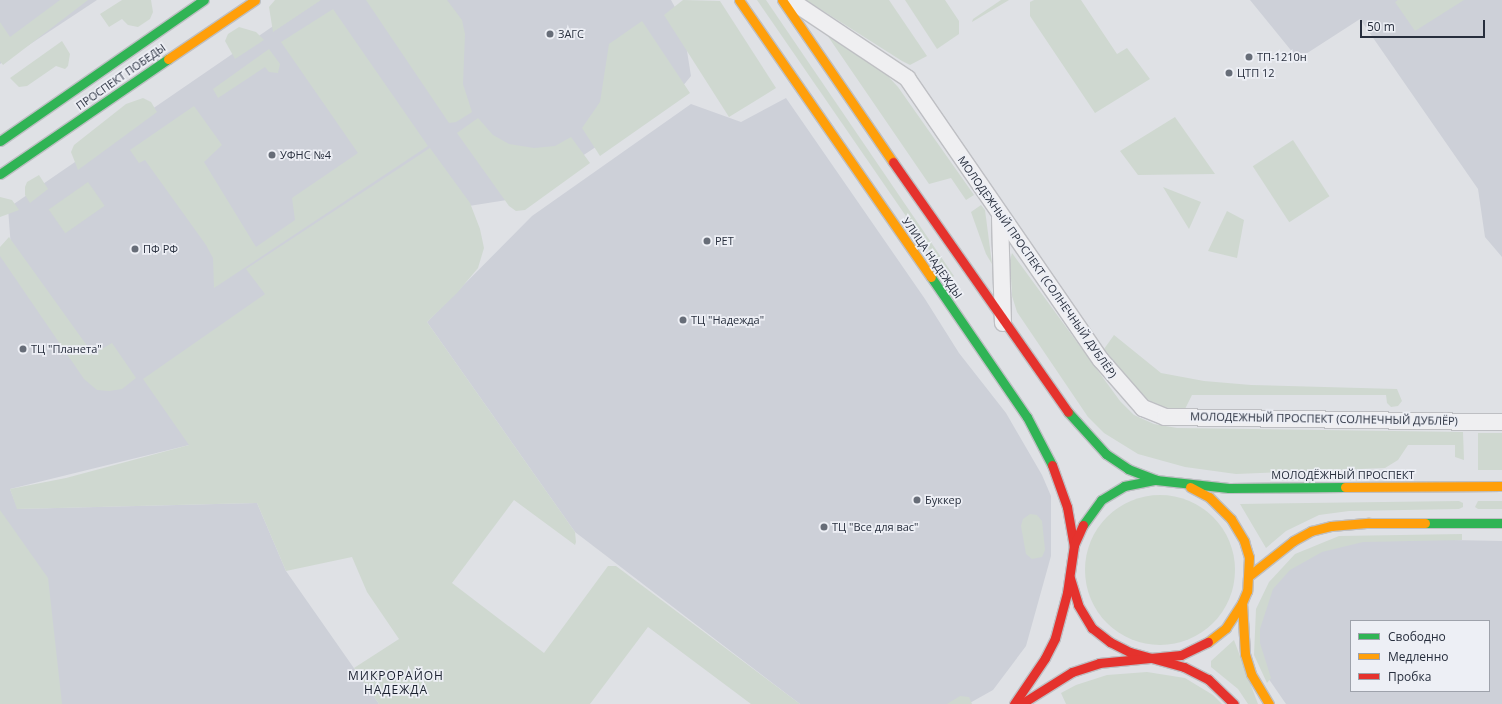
<!DOCTYPE html>
<meta charset="utf-8">
<style>
body{margin:0}
#map{position:relative;width:1502px;height:704px;overflow:hidden;background:#dfe1e5;font-family:"Open Sans",sans-serif}
div>[style]{position:absolute}
.built>*{inset:0;background:#cdd0d8}
.green>*{inset:0;background:#cfd8d0;transform-origin:0 0}
.round{border-radius:50%}
.roads{filter:drop-shadow(1px 0 #bebfc3) drop-shadow(-1px 0 #bebfc3) drop-shadow(0 1px #bebfc3) drop-shadow(0 -1px #bebfc3)}
.street>*{height:16px;margin:-8px;padding:0 8px;transform-origin:8px;border-radius:8px;background:#efeff1}
.fast>*{height:9px;margin:-4.5px;padding:0 4.5px;transform-origin:4.5px;border-radius:4.5px;background:#30b455}
.slow>*{height:9px;margin:-4.5px;padding:0 4.5px;transform-origin:4.5px;border-radius:4.5px;background:#ff9f0a}
.jam>*{height:9px;margin:-4.5px;padding:0 4.5px;transform-origin:4.5px;border-radius:4.5px;background:#e5322d}
.dots>*{width:11px;height:11px;translate:-50% -50%;box-sizing:border-box;border:2px solid #edeff5;border-radius:50%}
span{translate:-50% -50%;white-space:nowrap;text-align:center;line-height:1.15;-webkit-text-stroke:3.5px #edeff5;paint-order:stroke}
.poi-label{font-size:11px;color:#272e3d}
.left{translate:0 -50%;text-align:left}
.street-label{font-size:11px;color:#272e3d}
.neighbourhood-label{font-size:12px;color:#191f2e;letter-spacing:1px}
.legend{position:absolute;left:1350px;top:620px;width:140px;height:72px;box-sizing:border-box;background:#edeff5;border:1px solid #9ea2ab;margin:0;padding:5px 7px;list-style:none;font-size:12px;color:#272e3d}
.legend li{display:flex;align-items:center;gap:8px;height:20px}
.legend b{width:20px;border:1px solid #9ea2ab}
.scale{position:absolute;left:1360px;top:20px;width:125px;height:18px;box-sizing:border-box;border:2px solid #272e3d;border-top:0;padding-left:5px;font-size:12px;line-height:14px;white-space:nowrap;color:#272e3d;-webkit-text-stroke:3px #edeff5;paint-order:stroke}
</style>
<div id="map">
<div class="built">
<div style="clip-path:polygon(0 0,97px 0,0 64px)"></div>
<div style="clip-path:polygon(311px 0,671px 0,682px 20px,691px 76px,677px 93px,519px 198px,412px 215px,189px 445px,10px 489px,18px 509px,257px 503px,286px 571px,379px 704px,0 704px,0 249px,11px 248px,8px 208px)"></div>
<div style="clip-path:polygon(1250px 0,1502px 0,1502px 257px,1485px 237px,1478px 189px,1360px 19px,1298px 59px)"></div>
<div style="clip-path:polygon(786px 98px,925px 299px,959px 353px,1006px 413px,1042px 475px,1051px 496px,1051px 556px,1026px 646px,993px 690px,968px 704px,800px 704px,575px 532px,427px 322px,532px 216px,691px 104px,741px 122px)"></div>
<div style="clip-path:polygon(evenodd,1354px 538px,1502px 541px,1502px 704px,1286px 704px,1266px 675px,1257px 639px,1267px 591px,1285px 569px,1316px 549px,1354px 538px,1351px 621px,1489px 621px,1489px 691px,1351px 691px,1351px 621px)"></div>
</div>
<div class="green">
<div style="clip-path:polygon(60px 0,88px 0,3px 65px,0 61px,0 22px,10px 37px)"></div>
<div style="clip-path:polygon(122px 0,151px 0,153px 12px,150px 19px,138px 27px,128px 25px,122px 19px,109px 27px,100px 14px)"></div>
<div style="clip-path:polygon(275px 0,321px 0,273px 32px,269px 7px)"></div>
<div style="clip-path:polygon(366px 0,447px 0,462px 20px,465px 34px,463px 84px,472px 112px,456px 122px,449px 123px)"></div>
<div style="clip-path:polygon(683px 0,720px 1px,776px 88px,729px 117px,664px 15px)"></div>
<div style="clip-path:polygon(757px 0,766px 0,954px 276px,950px 280px)"></div>
<div style="clip-path:polygon(806px 0,889px 0,927px 56px,910px 65px,902px 61px)"></div>
<div style="clip-path:polygon(905px 0,945px 0,959px 21px,959px 34px,937px 49px)"></div>
<div style="clip-path:polygon(1001px 0,1009px 0,972px 22px,973px 19px)"></div>
<div style="clip-path:polygon(1034px 0,1081px 0,1117px 54px,1127px 48px,1150px 79px,1095px 113px,1030px 16px,1030px 2px)"></div>
<div style="clip-path:polygon(1398px 0,1464px 0,1415px 31px,1395px 2px)"></div>
<div style="clip-path:polygon(333px 9px,428px 146px,214px 288px,213px 258px,206px 245px,145px 160px,139px 163px,130px 150px,194px 106px,222px 145px,204px 162px,256px 247px,295px 220px,292px 198px,358px 153px,281px 42px)"></div>
<div style="clip-path:polygon(642px 21px,690px 93px,600px 156px,582px 128px,600px 102px,609px 44px)"></div>
<div style="clip-path:polygon(239px 27px,256px 32px,264px 40px,235px 59px,225px 41px,228px 34px)"></div>
<div style="clip-path:polygon(825px 32px,885px 73px,898px 87px,974px 195px,966px 200px,951px 178px,929px 184px)"></div>
<div style="clip-path:polygon(62px 41px,70px 54px,68px 66px,65px 69px,56px 66px,27px 86px,19px 87px,10px 78px)"></div>
<div style="clip-path:polygon(269px 49px,280px 64px,278px 73px,269px 72px,265px 67px,218px 98px,213px 89px)"></div>
<div style="clip-path:polygon(143px 98px,151px 102px,157px 112px,78px 170px,71px 152px,74px 145px,126px 104px)"></div>
<div style="clip-path:polygon(1175px 117px,1215px 174px,1138px 175px,1120px 151px)"></div>
<div style="clip-path:polygon(478px 118px,493px 135px,509px 144px,534px 148px,555px 146px,571px 137px,590px 163px,525px 210px,516px 211px,509px 206px,457px 133px)"></div>
<div style="left:1293px;top:140px;width:67px;height:48px;rotate:57deg"></div>
<div style="clip-path:polygon(430px 148px,470px 203px,480px 229px,484px 248px,478px 268px,457px 293px,427px 322px,575px 532px,576px 542px,575px 545px,514px 500px,452px 583px,544px 653px,608px 566px,616px 566px,800px 704px,751px 704px,648px 627px,590px 704px,379px 704px,354px 668px,399px 639px,367px 592px,352px 557px,286px 571px,257px 503px,17px 509px,10px 489px,66px 478px,189px 445px,143px 379px,265px 294px,246px 269px)"></div>
<div style="clip-path:polygon(39px 175px,48px 189px,30px 203px,25px 195px,25px 187px,27px 182px)"></div>
<div style="left:88px;top:182px;width:29px;height:48px;rotate:55deg"></div>
<div style="clip-path:polygon(1163px 187px,1201px 202px,1189px 229px)"></div>
<div style="clip-path:polygon(0 197px,12px 200px,19px 210px,0 217px)"></div>
<div style="clip-path:polygon(981px 205px,985px 210px,992px 264px,986px 254px,971px 212px)"></div>
<div style="clip-path:polygon(1227px 211px,1244px 220px,1237px 258px,1208px 251px)"></div>
<div style="clip-path:polygon(9px 237px,93px 354px,112px 343px,136px 378px,122px 389px,109px 391px,97px 390px,84px 379px,0 256px,0 247px)"></div>
<div style="clip-path:polygon(1012px 253px,1120px 401px,1134px 415px,1154px 424px,1177px 428px,1463px 432px,1464px 460px,1455px 457px,1455px 445px,1408px 445px,1398px 460px,1385px 468px,1236px 474px,1185px 467px,1138px 454px,1104px 433px,1088px 417px,1017px 312px,1012px 296px,1010px 260px)"></div>
<div style="clip-path:polygon(1114px 335px,1161px 373px,1204px 381px,1251px 385px,1397px 389px,1402px 401px,1398px 406px,1391px 407px,1387px 403px,1386px 395px,1192px 395px,1185px 409px,1172px 409px,1157px 405px,1145px 398px,1104px 349px)"></div>
<div style="left:1478px;top:433px;width:24px;height:37px"></div>
<div class="round" style="left:1085px;top:495px;width:150px;height:150px"></div>
<div style="clip-path:polygon(1459px 501px,1463px 503px,1463px 507px,1459px 509px,1349px 511px,1319px 515px,1286px 531px,1266px 548px,1240px 504px)"></div>
<div style="clip-path:polygon(1478px 501px,1502px 501px,1502px 509px,1478px 509px,1475px 507px)"></div>
<div style="clip-path:polygon(0 510px,48px 578px,62px 704px,0 704px)"></div>
<div style="clip-path:polygon(1030px 514px,1037px 515px,1042px 521px,1045px 550px,1042px 557px,1032px 559px,1026px 554px,1021px 526px,1023px 519px)"></div>
<div style="clip-path:polygon(1462px 534px,1462px 540px,1363px 542px,1322px 552px,1290px 570px,1273px 589px,1260px 629px,1260px 643px,1271px 678px,1267px 683px,1254px 655px,1256px 609px,1269px 582px,1295px 554px,1339px 536px)"></div>
<div style="clip-path:polygon(1234px 640px,1258px 704px,1248px 704px,1238px 689px,1211px 667px,1211px 661px)"></div>
<div style="clip-path:polygon(1147px 672px,1185px 678px,1213px 695px,1222px 704px,1066px 704px,1061px 693px,1076px 685px,1107px 675px)"></div>
<div style="clip-path:polygon(960px 696px,969px 697px,972px 704px,947px 704px)"></div>
</div>
<div class="roads">
<div class="street">
<div style="left:790px;top:0;width:141px;rotate:33.7deg"></div>
<div style="left:907px;top:78px;width:342px;rotate:55.5deg"></div>
<div style="left:1101px;top:360px;width:64px;rotate:48.8deg"></div>
<div style="left:1143px;top:408px;width:24px;rotate:22deg"></div>
<div style="left:1165px;top:417px;width:337px;rotate:0.9deg"></div>
<div style="left:1000px;top:217px;width:106px;rotate:88.4deg"></div>
</div>
<div class="fast">
<div style="left:0;top:141px;width:248px;rotate:-34.7deg"></div>
<div style="left:0;top:174px;width:204px;rotate:-34.4deg"></div>
<div style="left:931px;top:277px;width:170px;rotate:55.6deg"></div>
<div style="left:1027px;top:417px;width:54px;rotate:62.5deg"></div>
<div style="left:1068px;top:412px;width:57px;rotate:47.9deg"></div>
<div style="left:1106px;top:454px;width:27px;rotate:34deg"></div>
<div style="left:1128px;top:469px;width:30px;rotate:21deg"></div>
<div style="left:1425px;top:523px;width:77px"></div>
<div style="left:1083px;top:525px;width:31px;rotate:-54deg"></div>
<div style="left:1101px;top:500px;width:27px;rotate:-31deg"></div>
<div style="left:1124px;top:486px;width:33px;rotate:-11deg"></div>
<div style="left:1156px;top:480px;width:73px;rotate:6.3deg"></div>
<div style="left:1229px;top:488px;width:116px;rotate:-0.5deg"></div>
</div>
<div class="slow">
<div style="left:739px;top:0;width:337px;rotate:55.3deg"></div>
<div style="left:782px;top:0;width:196px;rotate:55.6deg"></div>
<div style="left:168px;top:59px;width:105px;rotate:-34.1deg"></div>
<div style="left:1190px;top:487px;width:21px;rotate:28deg"></div>
<div style="left:1209px;top:497px;width:31px;rotate:45deg"></div>
<div style="left:1231px;top:519px;width:26px;rotate:59deg"></div>
<div style="left:1244px;top:541px;width:17px;rotate:73deg"></div>
<div style="left:1249px;top:557px;width:34px;rotate:93deg"></div>
<div style="left:1247px;top:591px;width:13px;rotate:113deg"></div>
<div style="left:1242px;top:603px;width:30px;rotate:123deg"></div>
<div style="left:1226px;top:628px;width:23px;rotate:142deg"></div>
<div style="left:1345px;top:487px;width:157px;rotate:-0.4deg"></div>
<div style="left:1250px;top:575px;width:55px;rotate:-38.3deg"></div>
<div style="left:1293px;top:541px;width:21px;rotate:-29deg"></div>
<div style="left:1311px;top:531px;width:21px;rotate:-14deg"></div>
<div style="left:1331px;top:526px;width:38px;rotate:-5deg"></div>
<div style="left:1369px;top:523px;width:56px"></div>
<div style="left:1242px;top:603px;width:51px;rotate:86.6deg"></div>
<div style="left:1245px;top:654px;width:21px;rotate:73deg"></div>
<div style="left:1251px;top:674px;width:35px;rotate:59deg"></div>
</div>
<div class="jam">
<div style="left:893px;top:162px;width:305px;rotate:55deg"></div>
<div style="left:1052px;top:465px;width:45px;rotate:70.3deg"></div>
<div style="left:1067px;top:507px;width:39px;rotate:80deg"></div>
<div style="left:1070px;top:578px;width:28px;rotate:73deg"></div>
<div style="left:1078px;top:605px;width:27px;rotate:59deg"></div>
<div style="left:1092px;top:628px;width:23px;rotate:38deg"></div>
<div style="left:1110px;top:642px;width:22px;rotate:27deg"></div>
<div style="left:1130px;top:652px;width:56px;rotate:15.5deg"></div>
<div style="left:1184px;top:667px;width:27px;rotate:27deg"></div>
<div style="left:1208px;top:679px;width:36px;rotate:44deg"></div>
<div style="left:1014px;top:704px;width:55px;rotate:-56deg"></div>
<div style="left:1045px;top:658px;width:22px;rotate:-63deg"></div>
<div style="left:1055px;top:638px;width:47px;rotate:-75.1deg"></div>
<div style="left:1067px;top:593px;width:49px;rotate:-81.7deg"></div>
<div style="left:1074px;top:545px;width:22px;rotate:-66deg"></div>
<div style="left:1021px;top:704px;width:60px;rotate:-32.1deg"></div>
<div style="left:1072px;top:672px;width:28px;rotate:-18deg"></div>
<div style="left:1099px;top:663px;width:82px;rotate:-5.6deg"></div>
<div style="left:1181px;top:655px;width:30px;rotate:-26deg"></div>
</div>
</div>
<div class="dots">
<div style="left:550px;top:34px;background:#676d78"></div>
<div style="left:1249px;top:57px;background:#676d78"></div>
<div style="left:1229px;top:73px;background:#676d78"></div>
<div style="left:272px;top:155px;background:#676d78"></div>
<div style="left:707px;top:241px;background:#676d78"></div>
<div style="left:135px;top:249px;background:#676d78"></div>
<div style="left:683px;top:320px;background:#676d78"></div>
<div style="left:23px;top:349px;background:#676d78"></div>
<div style="left:917px;top:500px;background:#676d78"></div>
<div style="left:824px;top:527px;background:#676d78"></div>
</div>
<div class="poi-label">
<span class="left" style="left:558px;top:34px">ЗАГС</span>
<span class="left" style="left:1257px;top:57px">ТП-1210н</span>
<span class="left" style="left:1237px;top:73px">ЦТП 12</span>
<span class="left" style="left:280px;top:155px">УФНС №4</span>
<span class="left" style="left:715px;top:241px">РЕТ</span>
<span class="left" style="left:143px;top:249px">ПФ РФ</span>
<span class="left" style="left:691px;top:320px">ТЦ "Надежда"</span>
<span class="left" style="left:31px;top:349px">ТЦ "Планета"</span>
<span class="left" style="left:925px;top:500px">Буккер</span>
<span class="left" style="left:832px;top:527px">ТЦ "Все для вас"</span>
</div>
<div class="street-label">
<span style="left:121px;top:77px;rotate:-35deg">ПРОСПЕКТ ПОБЕДЫ</span>
<span style="left:932px;top:258px;rotate:55deg">УЛИЦА НАДЕЖДЫ</span>
<span style="left:1037px;top:267px;rotate:55deg">МОЛОДЕЖНЫЙ ПРОСПЕКТ (СОЛНЕЧНЫЙ ДУБЛЁР)</span>
<span style="left:1324px;top:419px;rotate:1deg">МОЛОДЕЖНЫЙ ПРОСПЕКТ (СОЛНЕЧНЫЙ ДУБЛЁР)</span>
<span style="left:1343px;top:475px">МОЛОДЁЖНЫЙ ПРОСПЕКТ</span>
</div>
<div class="neighbourhood-label">
<span style="left:396px;top:683px">МИКРОРАЙОН<br>НАДЕЖДА</span>
</div>
<ul class="legend">
<li><b style="height:5px;background:#30b455"></b>Свободно</li>
<li><b style="height:5px;background:#ff9f0a"></b>Медленно</li>
<li><b style="height:5px;background:#e5322d"></b>Пробка</li>
</ul>
<div class="scale">50 m</div>
</div>
